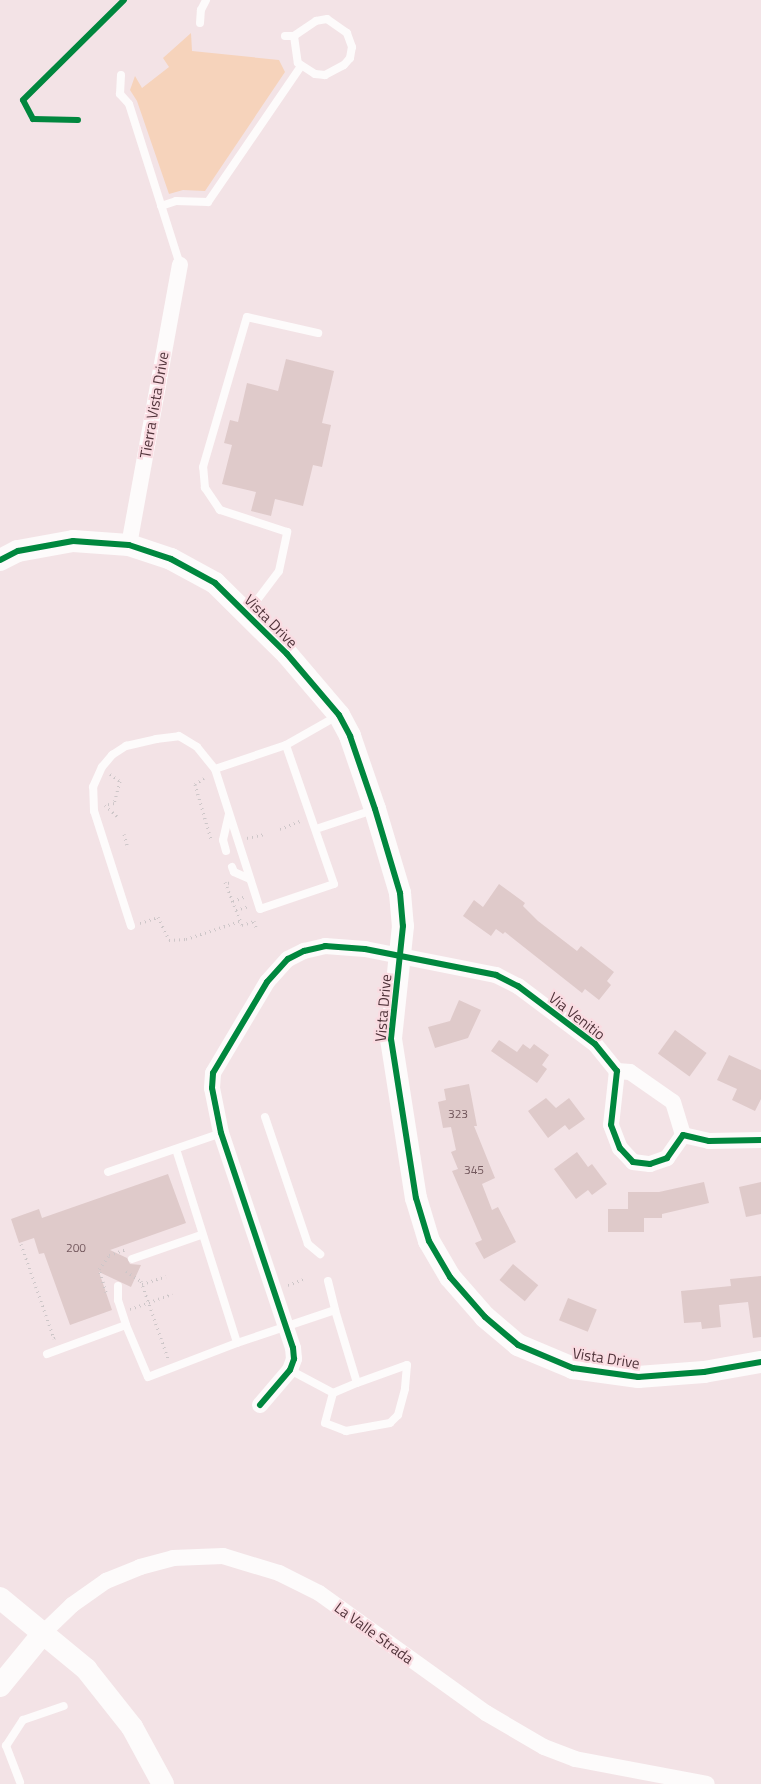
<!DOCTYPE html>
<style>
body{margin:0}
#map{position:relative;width:761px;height:1784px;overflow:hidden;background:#f3e3e6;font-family:"Titillium Web",sans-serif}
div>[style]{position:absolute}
.green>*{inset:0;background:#f6d3bb}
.building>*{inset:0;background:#dfcaca;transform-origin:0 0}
.path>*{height:3px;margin-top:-1.5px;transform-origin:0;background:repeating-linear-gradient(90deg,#cdc6c8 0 1px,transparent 0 5px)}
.lane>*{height:8px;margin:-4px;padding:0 4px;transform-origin:4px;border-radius:4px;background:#fdfbfb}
.street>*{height:16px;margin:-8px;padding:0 8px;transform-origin:8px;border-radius:8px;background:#fdfbfb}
.secondary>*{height:22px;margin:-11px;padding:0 11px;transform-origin:11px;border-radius:11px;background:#fdfbfb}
.cycleway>*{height:6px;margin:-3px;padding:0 3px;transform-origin:3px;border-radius:3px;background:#00873e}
span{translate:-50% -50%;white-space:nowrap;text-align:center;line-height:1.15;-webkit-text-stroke:4.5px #fadce2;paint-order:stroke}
.number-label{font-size:12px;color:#74595e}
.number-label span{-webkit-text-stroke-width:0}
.street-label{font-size:15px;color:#50333a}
</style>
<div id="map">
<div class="green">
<div style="clip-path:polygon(191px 33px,192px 51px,279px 60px,285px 72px,205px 191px,183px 190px,169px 194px,137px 101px,130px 90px,135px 76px,142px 88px,169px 67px,163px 58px)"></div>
</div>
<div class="building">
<div style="clip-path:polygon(286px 359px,334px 371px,322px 423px,331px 425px,322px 467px,313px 465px,303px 506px,275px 499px,271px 516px,251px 511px,256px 492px,222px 484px,232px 445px,224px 443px,230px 420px,238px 422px,247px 383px,278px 391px)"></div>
<div style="clip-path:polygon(499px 884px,525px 903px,523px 906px,538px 921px,577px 951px,581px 946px,614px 972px,607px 981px,611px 985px,599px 1000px,585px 989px,582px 993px,505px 932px,503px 934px,496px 929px,491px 936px,463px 916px,474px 900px,483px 907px)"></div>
<div style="clip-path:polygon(459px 1000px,481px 1010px,468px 1038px,435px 1048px,428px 1027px,450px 1021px)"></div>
<div style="left:675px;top:1030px;width:39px;height:29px;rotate:36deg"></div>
<div style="clip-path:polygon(499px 1040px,517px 1052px,523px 1044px,530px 1049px,534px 1044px,549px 1055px,542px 1065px,547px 1069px,537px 1083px,491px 1051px)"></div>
<div style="clip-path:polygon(729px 1055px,761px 1070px,761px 1099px,755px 1111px,732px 1100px,737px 1089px,717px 1080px)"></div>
<div style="clip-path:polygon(469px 1084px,477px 1126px,474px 1126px,495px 1178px,482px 1184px,492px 1210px,498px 1207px,516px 1242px,484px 1259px,475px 1243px,482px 1240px,452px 1171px,458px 1169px,451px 1152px,456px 1150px,451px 1127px,443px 1128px,438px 1102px,446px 1100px,444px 1089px)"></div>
<div style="clip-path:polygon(546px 1098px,556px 1108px,569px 1098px,585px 1119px,569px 1130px,565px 1125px,548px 1138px,528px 1111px)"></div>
<div style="clip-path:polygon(577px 1152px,588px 1167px,592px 1164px,607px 1184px,592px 1195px,588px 1190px,576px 1199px,554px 1169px)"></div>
<div style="clip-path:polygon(168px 1174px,186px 1223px,110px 1250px,127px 1258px,130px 1264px,141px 1265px,131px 1287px,99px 1272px,112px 1310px,70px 1325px,44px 1253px,39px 1254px,34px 1238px,19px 1243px,11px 1219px,39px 1209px,42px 1218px)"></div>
<div style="clip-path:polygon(704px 1182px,709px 1203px,662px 1214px,662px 1218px,644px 1218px,644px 1232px,608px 1232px,608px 1209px,628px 1209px,628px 1192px,659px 1192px)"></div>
<div style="clip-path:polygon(761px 1182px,761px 1214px,746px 1217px,739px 1187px)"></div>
<div style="left:513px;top:1264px;width:33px;height:21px;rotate:40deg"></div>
<div style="clip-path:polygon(761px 1276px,761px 1337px,753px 1338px,748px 1302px,719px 1305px,721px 1327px,702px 1329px,701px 1322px,684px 1323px,681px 1291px,731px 1286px,730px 1279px)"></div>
<div style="left:568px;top:1298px;width:31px;height:24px;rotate:22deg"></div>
</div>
<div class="path">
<div style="left:110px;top:774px;width:12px;rotate:35deg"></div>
<div style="left:120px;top:781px;width:23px;rotate:105deg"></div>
<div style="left:114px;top:803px;width:9px;rotate:167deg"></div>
<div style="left:105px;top:805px;width:18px;rotate:43deg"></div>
<div style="left:204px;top:778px;width:11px;rotate:146deg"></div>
<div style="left:195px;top:784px;width:57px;rotate:73.8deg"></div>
<div style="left:280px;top:829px;width:22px;rotate:-22deg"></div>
<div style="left:124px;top:834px;width:15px;rotate:74deg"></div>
<div style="left:247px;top:838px;width:17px;rotate:-13deg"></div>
<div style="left:229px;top:883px;width:4px;rotate:-166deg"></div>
<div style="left:225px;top:882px;width:46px;rotate:68.4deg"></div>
<div style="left:242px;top:925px;width:13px;rotate:-18deg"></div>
<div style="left:254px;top:921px;width:9px;rotate:72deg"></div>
<div style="left:233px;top:901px;width:14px;rotate:-21deg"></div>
<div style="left:236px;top:910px;width:14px;rotate:-17deg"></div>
<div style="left:140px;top:923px;width:19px;rotate:-18deg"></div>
<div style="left:158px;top:917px;width:25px;rotate:64deg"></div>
<div style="left:169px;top:940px;width:17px;rotate:-3deg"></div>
<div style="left:186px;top:939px;width:57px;rotate:-18.4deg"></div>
<div style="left:21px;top:1244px;width:100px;rotate:70.7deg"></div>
<div style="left:54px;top:1338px;width:4px;rotate:-27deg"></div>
<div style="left:126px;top:1271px;width:18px;rotate:34deg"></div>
<div style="left:141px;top:1281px;width:82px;rotate:70.7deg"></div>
<div style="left:142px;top:1284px;width:25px;rotate:-18deg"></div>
<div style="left:288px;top:1285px;width:19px;rotate:-21deg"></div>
<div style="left:106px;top:1292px;width:24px;rotate:-107deg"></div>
<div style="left:99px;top:1269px;width:17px;rotate:-54deg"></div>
<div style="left:109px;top:1255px;width:18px;rotate:-19deg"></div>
<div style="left:130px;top:1309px;width:45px;rotate:-19.7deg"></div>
</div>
<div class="lane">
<div style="left:200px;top:23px;width:13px;rotate:-86deg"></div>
<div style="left:201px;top:10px;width:11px;rotate:-63deg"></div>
<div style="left:285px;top:36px;width:9px"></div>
<div style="left:294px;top:36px;width:27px;rotate:82deg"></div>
<div style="left:298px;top:63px;width:20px;rotate:33deg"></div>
<div style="left:315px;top:74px;width:10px;rotate:6deg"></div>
<div style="left:325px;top:75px;width:21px;rotate:-28deg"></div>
<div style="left:344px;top:65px;width:9px;rotate:-49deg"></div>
<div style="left:350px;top:58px;width:11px;rotate:-80deg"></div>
<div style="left:352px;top:47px;width:15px;rotate:-110deg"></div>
<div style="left:347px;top:33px;width:24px;rotate:-145deg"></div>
<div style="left:327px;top:19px;width:11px;rotate:170deg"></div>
<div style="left:316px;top:21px;width:27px;rotate:146deg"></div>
<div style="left:121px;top:75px;width:19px;rotate:93deg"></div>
<div style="left:120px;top:94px;width:13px;rotate:48deg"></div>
<div style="left:129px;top:104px;width:169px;rotate:72.4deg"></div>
<div style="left:161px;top:206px;width:16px;rotate:-18deg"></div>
<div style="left:176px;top:201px;width:32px;rotate:2deg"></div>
<div style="left:208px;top:202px;width:165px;rotate:-55.6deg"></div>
<div style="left:248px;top:612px;width:51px;rotate:-52.9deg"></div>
<div style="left:279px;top:571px;width:40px;rotate:-78deg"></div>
<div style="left:287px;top:532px;width:71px;rotate:-161.8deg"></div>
<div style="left:220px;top:510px;width:27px;rotate:-124deg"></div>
<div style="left:205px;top:488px;width:21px;rotate:-95deg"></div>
<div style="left:203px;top:467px;width:156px;rotate:-73.7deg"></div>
<div style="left:247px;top:317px;width:73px;rotate:12.7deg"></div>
<div style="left:286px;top:745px;width:59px;rotate:-29.6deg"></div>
<div style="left:316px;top:829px;width:60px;rotate:-18.4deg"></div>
<div style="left:226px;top:851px;width:11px;rotate:-105deg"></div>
<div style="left:223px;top:840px;width:26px;rotate:-77deg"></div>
<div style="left:232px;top:867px;width:5px;rotate:68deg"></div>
<div style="left:234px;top:872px;width:17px;rotate:24deg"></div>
<div style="left:131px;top:926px;width:121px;rotate:-107.8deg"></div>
<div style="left:94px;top:811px;width:24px;rotate:-92deg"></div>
<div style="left:93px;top:787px;width:22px;rotate:-66deg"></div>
<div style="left:102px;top:767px;width:16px;rotate:-50deg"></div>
<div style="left:112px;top:755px;width:17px;rotate:-33deg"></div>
<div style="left:126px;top:746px;width:31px;rotate:-13deg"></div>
<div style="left:156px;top:739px;width:23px;rotate:-7deg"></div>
<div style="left:179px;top:736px;width:21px;rotate:31deg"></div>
<div style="left:197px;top:747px;width:28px;rotate:51deg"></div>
<div style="left:215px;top:769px;width:147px;rotate:72.2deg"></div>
<div style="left:260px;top:909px;width:78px;rotate:-18.7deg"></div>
<div style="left:334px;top:884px;width:147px;rotate:-109.1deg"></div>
<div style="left:286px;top:745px;width:75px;rotate:161.3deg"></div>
<div style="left:265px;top:1117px;width:134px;rotate:71.3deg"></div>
<div style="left:308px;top:1244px;width:16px;rotate:40deg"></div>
<div style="left:176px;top:1149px;width:203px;rotate:72.5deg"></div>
<div style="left:237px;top:1343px;width:103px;rotate:-18.6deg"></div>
<div style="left:335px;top:1310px;width:76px;rotate:73.2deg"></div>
<div style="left:357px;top:1383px;width:53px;rotate:-19.8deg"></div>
<div style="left:407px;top:1365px;width:24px;rotate:95deg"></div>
<div style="left:405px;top:1389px;width:27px;rotate:105deg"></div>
<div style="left:398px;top:1415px;width:11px;rotate:135deg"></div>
<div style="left:390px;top:1423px;width:45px;rotate:169.7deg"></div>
<div style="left:346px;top:1431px;width:22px;rotate:-159deg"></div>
<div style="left:325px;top:1423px;width:31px;rotate:-75deg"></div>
<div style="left:333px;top:1393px;width:26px;rotate:-23deg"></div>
<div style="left:108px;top:1172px;width:120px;rotate:-19deg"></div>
<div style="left:132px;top:1259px;width:73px;rotate:-19.2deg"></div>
<div style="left:328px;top:1281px;width:30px;rotate:76deg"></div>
<div style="left:118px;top:1286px;width:14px;rotate:90deg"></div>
<div style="left:118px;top:1300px;width:26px;rotate:72deg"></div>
<div style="left:47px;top:1354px;width:84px;rotate:-20.2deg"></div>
<div style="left:126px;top:1325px;width:56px;rotate:67.1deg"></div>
<div style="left:148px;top:1377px;width:95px;rotate:-20.9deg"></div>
<div style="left:290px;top:1370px;width:49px;rotate:28.1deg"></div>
<div style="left:20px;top:1782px;width:39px;rotate:-111deg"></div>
<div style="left:6px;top:1746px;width:31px;rotate:-57deg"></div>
<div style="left:23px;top:1720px;width:43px;rotate:-18.9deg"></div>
</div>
<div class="street">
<div style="left:129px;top:545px;width:285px;rotate:-79.7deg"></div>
<div style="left:617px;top:1071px;width:13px;rotate:4deg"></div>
<div style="left:630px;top:1072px;width:52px;rotate:34.9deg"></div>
<div style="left:673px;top:1102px;width:34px;rotate:73deg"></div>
<div style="left:260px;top:1405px;width:46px;rotate:-49.4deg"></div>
<div style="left:290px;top:1370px;width:12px;rotate:-70deg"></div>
<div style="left:294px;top:1359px;width:11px;rotate:-95deg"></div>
<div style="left:293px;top:1348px;width:227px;rotate:-108.5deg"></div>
<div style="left:221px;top:1133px;width:46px;rotate:-101.3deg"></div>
<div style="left:212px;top:1088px;width:15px;rotate:-86deg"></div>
<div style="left:213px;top:1073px;width:106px;rotate:-59.3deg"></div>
<div style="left:267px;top:982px;width:31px;rotate:-48deg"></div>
<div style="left:288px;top:959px;width:18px;rotate:-27deg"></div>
<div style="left:304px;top:951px;width:22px;rotate:-13deg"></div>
<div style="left:325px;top:946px;width:40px;rotate:4.3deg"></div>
<div style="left:365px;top:949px;width:134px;rotate:11.2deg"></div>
<div style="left:496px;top:975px;width:25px;rotate:27deg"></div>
<div style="left:518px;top:986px;width:96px;rotate:37deg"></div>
<div style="left:595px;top:1044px;width:35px;rotate:51deg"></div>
<div style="left:617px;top:1071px;width:54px;rotate:96.3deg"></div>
<div style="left:611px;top:1125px;width:25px;rotate:69deg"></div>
<div style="left:620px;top:1148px;width:19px;rotate:47deg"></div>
<div style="left:633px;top:1162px;width:17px;rotate:7deg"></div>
<div style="left:650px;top:1164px;width:18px;rotate:-19deg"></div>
<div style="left:667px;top:1158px;width:28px;rotate:-55deg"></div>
<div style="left:683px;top:1135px;width:27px;rotate:13deg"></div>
<div style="left:709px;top:1141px;width:52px;rotate:-1.1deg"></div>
<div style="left:44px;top:1632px;width:39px;rotate:-44deg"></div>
<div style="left:72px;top:1605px;width:42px;rotate:-35.2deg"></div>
<div style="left:106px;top:1581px;width:37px;rotate:-22deg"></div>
<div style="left:140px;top:1567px;width:34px;rotate:-15deg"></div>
<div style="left:173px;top:1558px;width:50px;rotate:-2.3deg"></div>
<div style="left:223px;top:1556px;width:59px;rotate:16.9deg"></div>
<div style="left:279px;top:1573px;width:45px;rotate:26.6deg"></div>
<div style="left:319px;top:1593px;width:206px;rotate:35.7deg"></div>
<div style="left:486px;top:1713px;width:67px;rotate:30.4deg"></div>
<div style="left:544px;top:1747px;width:33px;rotate:21deg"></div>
<div style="left:575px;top:1759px;width:134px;rotate:10.7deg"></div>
</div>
<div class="secondary">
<div style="left:0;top:560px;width:20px;rotate:-27deg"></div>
<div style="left:18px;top:551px;width:56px;rotate:-10.3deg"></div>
<div style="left:73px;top:541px;width:56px;rotate:4.1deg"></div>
<div style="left:129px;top:545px;width:44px;rotate:18.4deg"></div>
<div style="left:171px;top:559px;width:50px;rotate:28.6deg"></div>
<div style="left:215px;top:583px;width:101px;rotate:44.6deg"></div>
<div style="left:287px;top:654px;width:80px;rotate:49.6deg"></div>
<div style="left:339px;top:715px;width:24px;rotate:62deg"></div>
<div style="left:350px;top:736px;width:77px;rotate:71.1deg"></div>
<div style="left:375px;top:809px;width:88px;rotate:73.4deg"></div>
<div style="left:400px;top:893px;width:33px;rotate:85deg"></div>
<div style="left:403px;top:926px;width:114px;rotate:96.1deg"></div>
<div style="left:391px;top:1039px;width:161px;rotate:81.1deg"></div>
<div style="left:416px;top:1198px;width:45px;rotate:73.2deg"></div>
<div style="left:429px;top:1241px;width:42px;rotate:59.7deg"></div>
<div style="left:450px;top:1277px;width:53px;rotate:48.8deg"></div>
<div style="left:485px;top:1317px;width:43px;rotate:40.3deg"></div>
<div style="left:518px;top:1345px;width:60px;rotate:22.7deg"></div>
<div style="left:573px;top:1368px;width:66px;rotate:7.9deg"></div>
<div style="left:638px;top:1377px;width:66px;rotate:-4.3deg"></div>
<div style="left:704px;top:1372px;width:58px;rotate:-10deg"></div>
<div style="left:0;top:1598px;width:112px;rotate:39.5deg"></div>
<div style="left:86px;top:1669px;width:74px;rotate:51.6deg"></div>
<div style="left:132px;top:1727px;width:65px;rotate:61.5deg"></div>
<div style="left:0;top:1686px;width:70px;rotate:-50.8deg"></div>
</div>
<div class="cycleway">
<div style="left:78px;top:120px;width:45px;rotate:-178.7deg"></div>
<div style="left:33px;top:119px;width:21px;rotate:-118deg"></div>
<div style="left:23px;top:100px;width:142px;rotate:-44.7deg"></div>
<div style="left:0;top:560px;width:20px;rotate:-27deg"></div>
<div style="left:18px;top:551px;width:56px;rotate:-10.3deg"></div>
<div style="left:73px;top:541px;width:56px;rotate:4.1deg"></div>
<div style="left:129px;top:545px;width:44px;rotate:18.4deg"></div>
<div style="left:171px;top:559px;width:50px;rotate:28.6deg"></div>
<div style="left:215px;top:583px;width:101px;rotate:44.6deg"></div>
<div style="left:287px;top:654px;width:80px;rotate:49.6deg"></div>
<div style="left:339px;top:715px;width:24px;rotate:62deg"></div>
<div style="left:350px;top:736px;width:77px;rotate:71.1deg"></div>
<div style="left:375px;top:809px;width:88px;rotate:73.4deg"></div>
<div style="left:400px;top:893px;width:33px;rotate:85deg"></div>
<div style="left:403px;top:926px;width:114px;rotate:96.1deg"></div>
<div style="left:391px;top:1039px;width:161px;rotate:81.1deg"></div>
<div style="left:416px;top:1198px;width:45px;rotate:73.2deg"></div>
<div style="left:429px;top:1241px;width:42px;rotate:59.7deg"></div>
<div style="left:450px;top:1277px;width:53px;rotate:48.8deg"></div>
<div style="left:485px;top:1317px;width:43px;rotate:40.3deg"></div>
<div style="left:518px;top:1345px;width:60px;rotate:22.7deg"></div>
<div style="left:573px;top:1368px;width:66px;rotate:7.9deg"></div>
<div style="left:638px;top:1377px;width:66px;rotate:-4.3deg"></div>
<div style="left:704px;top:1372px;width:58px;rotate:-10deg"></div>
<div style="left:260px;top:1405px;width:46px;rotate:-49.4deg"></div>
<div style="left:290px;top:1370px;width:12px;rotate:-70deg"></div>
<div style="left:294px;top:1359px;width:11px;rotate:-95deg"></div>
<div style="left:293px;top:1348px;width:227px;rotate:-108.5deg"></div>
<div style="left:221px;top:1133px;width:46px;rotate:-101.3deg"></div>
<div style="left:212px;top:1088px;width:15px;rotate:-86deg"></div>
<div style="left:213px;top:1073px;width:106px;rotate:-59.3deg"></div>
<div style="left:267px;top:982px;width:31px;rotate:-48deg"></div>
<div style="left:288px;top:959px;width:18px;rotate:-27deg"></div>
<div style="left:304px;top:951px;width:22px;rotate:-13deg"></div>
<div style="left:325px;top:946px;width:40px;rotate:4.3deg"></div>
<div style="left:365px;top:949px;width:134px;rotate:11.2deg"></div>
<div style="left:496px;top:975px;width:25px;rotate:27deg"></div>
<div style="left:518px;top:986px;width:96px;rotate:37deg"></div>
<div style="left:595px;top:1044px;width:35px;rotate:51deg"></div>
<div style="left:617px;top:1071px;width:54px;rotate:96.3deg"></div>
<div style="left:611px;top:1125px;width:25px;rotate:69deg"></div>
<div style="left:620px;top:1148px;width:19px;rotate:47deg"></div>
<div style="left:633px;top:1162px;width:17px;rotate:7deg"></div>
<div style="left:650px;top:1164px;width:18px;rotate:-19deg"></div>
<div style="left:667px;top:1158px;width:28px;rotate:-55deg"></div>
<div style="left:683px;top:1135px;width:27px;rotate:13deg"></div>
<div style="left:709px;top:1141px;width:52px;rotate:-1.1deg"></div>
</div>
<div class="number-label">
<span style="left:458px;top:1114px">323</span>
<span style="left:474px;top:1170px">345</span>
<span style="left:76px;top:1248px">200</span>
</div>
<div class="street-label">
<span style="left:154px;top:405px;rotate:-80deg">Tierra Vista Drive</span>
<span style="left:271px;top:621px;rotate:45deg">Vista Drive</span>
<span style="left:383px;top:1008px;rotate:-85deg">Vista Drive</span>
<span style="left:577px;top:1016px;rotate:38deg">Via Venitio</span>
<span style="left:606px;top:1358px;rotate:9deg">Vista Drive</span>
<span style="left:374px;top:1633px;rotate:36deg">La Valle Strada</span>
</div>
</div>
